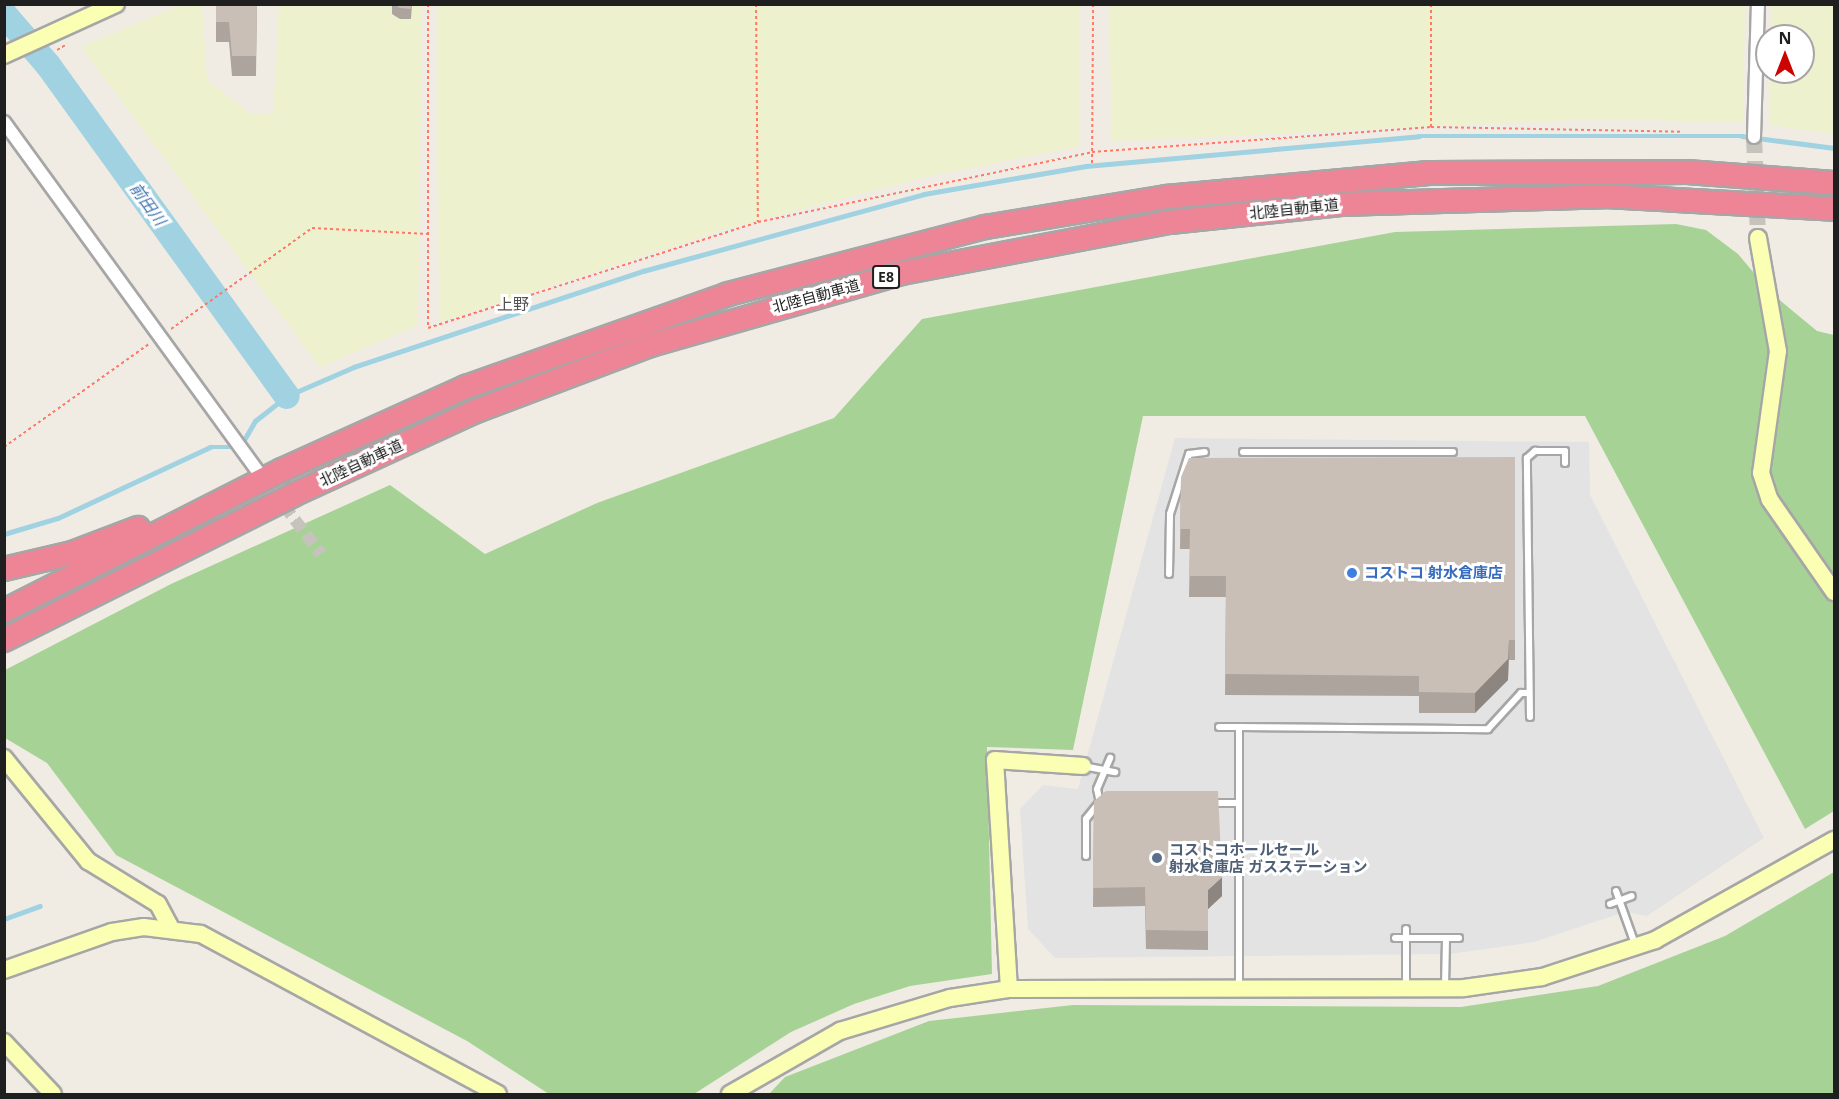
<!DOCTYPE html>
<meta charset="utf-8">
<style>
body{margin:0}
#map{position:relative;width:1839px;height:1099px;overflow:hidden;background:#f0ece4;font-family:"Noto Sans","Noto Sans JP",sans-serif}
div>[style]{position:absolute}
.farmland>*{inset:0;background:#eef1cd}
.forest>*{inset:0;background:#a6d395}
.parking>*{inset:0;background:#e3e3e3}
.stream>*{height:4.5px;margin:-2.25px;padding:0 2.25px;transform-origin:2.25px;border-radius:2.25px;background:#a0d2e2}
.river>*{height:26px;margin:-13px;padding:0 13px;transform-origin:13px;border-radius:13px;background:#a0d2e2}
.street-tunnel>*{height:12px;margin-top:-6px;transform-origin:0;background:repeating-linear-gradient(90deg,#c6c3bd 0 12px,transparent 0 18px)}
.secondary-tunnel>*{height:16px;margin-top:-8px;transform-origin:0;background:repeating-linear-gradient(90deg,#c6c3bd 0 16px,transparent 0 24px)}
.path>*{height:2px;margin-top:-1px;transform-origin:0;background:repeating-linear-gradient(90deg,#ff7866 0 3px,transparent 0 6px)}
.roads{filter:drop-shadow(2px 0 #a6a6a6) drop-shadow(-2px 0 #a6a6a6) drop-shadow(0 2px #a6a6a6) drop-shadow(0 -2px #a6a6a6)}
.lane>*{height:6px;margin:-3px;padding:0 3px;transform-origin:3px;border-radius:3px;background:#fff}
.street>*{height:12px;margin:-6px;padding:0 6px;transform-origin:6px;border-radius:6px;background:#fff}
.secondary>*{height:16px;margin:-8px;padding:0 8px;transform-origin:8px;border-radius:8px;background:#faffb3}
.highway>*{height:22px;margin:-11px;padding:0 11px;transform-origin:11px;border-radius:11px;background:#ee8597}
.wall>*{inset:0;background:#ada49d}
.shaded-wall>*{inset:0;background:#8d8680}
.building>*{inset:0;background:#c9bfb7}
.dots>*{width:16px;height:16px;translate:-50% -50%;box-sizing:border-box;border:3px solid #fff;border-radius:50%}
span{translate:-50% -50%;white-space:nowrap;text-align:center;line-height:1.15;-webkit-text-stroke:6px #fff;paint-order:stroke}
.shield-label span{padding:2px 4px;background:#fff;border:2px solid;border-radius:4px;-webkit-text-stroke-width:0}
.shield-label{font-size:14px;color:#1f1f1f;font-weight:700}
.street-label{font-size:15px;color:#1f1f1f}
.shop-label{font-size:15px;color:#366cbe;font-weight:700}
.left{translate:0 -50%;text-align:left}
.service-label{font-size:15px;color:#4e5e75;font-weight:700}
.water-label{font-size:16px;color:#4076af;font-style:italic}
.neighbourhood-label{font-size:16px;color:#525252}
.frame{position:absolute;inset:0;border:6px solid #1f1f1f;pointer-events:none}
.north{position:absolute;left:1755px;top:24px;width:60px;height:60px;box-sizing:border-box;background:#fff;border:2px solid #a5a5a5;border-radius:50%;rotate:0deg;font-size:16px;font-weight:700;line-height:24px;text-align:center;color:#1f1f1f}
.north::after{content:'';display:block;margin:auto;width:21px;height:27px;background:#cd0300;clip-path:polygon(50% 0,100% 100%,50% 72%,0 100%)}
</style>
<div id="map">
<div class="farmland">
<div style="clip-path:polygon(180px 5px,202px 5px,207px 80px,250px 113px,273px 114px,279px 5px,422px 5px,418px 325px,320px 367px,81px 47px)"></div>
<div style="clip-path:polygon(437px 5px,1079px 5px,1080px 146px,926px 177px,732px 227px,439px 322px)"></div>
<div style="clip-path:polygon(1109px 5px,1745px 5px,1743px 122px,1591px 119px,1112px 141px)"></div>
<div style="clip-path:polygon(1771px 5px,1834px 5px,1834px 134px,1769px 125px,1770px 72px,1803px 72px,1803px 36px,1771px 36px)"></div>
</div>
<div class="forest">
<div style="clip-path:polygon(1676px 224px,1706px 230px,1738px 254px,1770px 292px,1817px 331px,1834px 335px,1834px 811px,1805px 829px,1585px 416px,1143px 416px,1073px 750px,987px 747px,992px 974px,910px 986px,854px 1004px,791px 1032px,694px 1094px,549px 1094px,467px 1041px,116px 855px,47px 763px,5px 738px,5px 670px,171px 584px,390px 485px,485px 554px,597px 503px,834px 418px,922px 319px,1395px 232px)"></div>
<div style="clip-path:polygon(1834px 872px,1834px 1094px,769px 1094px,785px 1077px,929px 1021px,1073px 1005px,1461px 1007px,1598px 986px,1725px 936px)"></div>
</div>
<div class="parking">
<div style="clip-path:polygon(1175px 438px,1589px 442px,1590px 495px,1764px 838px,1647px 916px,1625px 912px,1534px 942px,1450px 954px,1055px 958px,1028px 929px,1020px 809px,1043px 785px,1078px 789px)"></div>
</div>
<div class="stream">
<div style="left:4px;top:534px;width:56px;rotate:-16.5deg"></div>
<div style="left:58px;top:518px;width:168px;rotate:-25deg"></div>
<div style="left:210px;top:447px;width:30px"></div>
<div style="left:240px;top:447px;width:30px;rotate:-60deg"></div>
<div style="left:255px;top:421px;width:41px;rotate:-38deg"></div>
<div style="left:287px;top:396px;width:73px;rotate:-23.4deg"></div>
<div style="left:354px;top:367px;width:305px;rotate:-18.4deg"></div>
<div style="left:643px;top:271px;width:291px;rotate:-15.3deg"></div>
<div style="left:924px;top:194px;width:164px;rotate:-9.8deg"></div>
<div style="left:1086px;top:166px;width:334px;rotate:-5.1deg"></div>
<div style="left:1419px;top:136px;width:323px"></div>
<div style="left:1742px;top:136px;width:93px;rotate:7.4deg"></div>
<div style="left:4px;top:919px;width:38px;rotate:-20deg"></div>
</div>
<div class="river">
<div style="left:4px;top:14px;width:67px;rotate:49.2deg"></div>
<div style="left:48px;top:65px;width:408px;rotate:54.2deg"></div>
</div>
<div class="street-tunnel">
<div style="left:262px;top:477px;width:97px;rotate:52.5deg"></div>
</div>
<div class="secondary-tunnel">
<div style="left:1754px;top:137px;width:101px;rotate:87.7deg"></div>
</div>
<div class="path">
<div style="left:428px;top:4px;width:324px;rotate:90deg"></div>
<div style="left:428px;top:328px;width:347px;rotate:-17.8deg"></div>
<div style="left:758px;top:222px;width:341px;rotate:-11.8deg"></div>
<div style="left:1092px;top:152px;width:340px;rotate:-4.2deg"></div>
<div style="left:756px;top:4px;width:218px;rotate:89.5deg"></div>
<div style="left:1431px;top:4px;width:123px;rotate:90deg"></div>
<div style="left:1431px;top:127px;width:252px;rotate:1.1deg"></div>
<div style="left:57px;top:50px;width:12px;rotate:-31deg"></div>
<div style="left:1092px;top:163px;width:159px;rotate:-89.6deg"></div>
<div style="left:171px;top:329px;width:173px;rotate:-35.6deg"></div>
<div style="left:312px;top:228px;width:116px;rotate:3deg"></div>
<div style="left:4px;top:447px;width:178px;rotate:-35.4deg"></div>
</div>
<div class="roads">
<div class="lane">
<div style="left:1243px;top:452px;width:210px"></div>
<div style="left:1169px;top:574px;width:60px;rotate:-89deg"></div>
<div style="left:1170px;top:514px;width:63px;rotate:-72.4deg"></div>
<div style="left:1189px;top:454px;width:16px;rotate:-7deg"></div>
<div style="left:1530px;top:717px;width:259px;rotate:-90.7deg"></div>
<div style="left:1527px;top:458px;width:11px;rotate:-41deg"></div>
<div style="left:1535px;top:451px;width:30px"></div>
<div style="left:1565px;top:451px;width:12px;rotate:90deg"></div>
<div style="left:1219px;top:727px;width:20px"></div>
<div style="left:1083px;top:766px;width:33px;rotate:11deg"></div>
<div style="left:1100px;top:803px;width:14px;rotate:-102deg"></div>
<div style="left:1097px;top:789px;width:34px;rotate:-67deg"></div>
<div style="left:1212px;top:803px;width:27px"></div>
<div style="left:1086px;top:856px;width:37px;rotate:-90deg"></div>
<div style="left:1086px;top:819px;width:19px;rotate:-51deg"></div>
<div style="left:1616px;top:891px;width:56px;rotate:70.3deg"></div>
<div style="left:1610px;top:904px;width:23px;rotate:-20deg"></div>
<div style="left:1395px;top:938px;width:64px"></div>
<div style="left:1406px;top:985px;width:56px;rotate:-90deg"></div>
<div style="left:1239px;top:986px;width:259px;rotate:-90deg"></div>
<div style="left:1239px;top:727px;width:249px;rotate:0.5deg"></div>
<div style="left:1488px;top:729px;width:49px;rotate:-47.5deg"></div>
<div style="left:1521px;top:693px;width:8px"></div>
<div style="left:1445px;top:987px;width:49px;rotate:-88.8deg"></div>
</div>
<div class="street">
<div style="left:4px;top:122px;width:432px;rotate:54deg"></div>
<div style="left:1754px;top:137px;width:133px;rotate:-88.3deg"></div>
</div>
<div class="secondary">
<div style="left:4px;top:55px;width:123px;rotate:-24.5deg"></div>
<div style="left:1758px;top:238px;width:115px;rotate:80deg"></div>
<div style="left:1778px;top:351px;width:123px;rotate:97.9deg"></div>
<div style="left:1761px;top:473px;width:28px;rotate:72deg"></div>
<div style="left:1770px;top:500px;width:112px;rotate:55.2deg"></div>
<div style="left:4px;top:758px;width:133px;rotate:50.8deg"></div>
<div style="left:88px;top:861px;width:82px;rotate:31.6deg"></div>
<div style="left:158px;top:904px;width:27px;rotate:62deg"></div>
<div style="left:4px;top:970px;width:114px;rotate:-19.4deg"></div>
<div style="left:112px;top:932px;width:32px;rotate:-9deg"></div>
<div style="left:144px;top:927px;width:57px;rotate:7deg"></div>
<div style="left:201px;top:934px;width:337px;rotate:28.3deg"></div>
<div style="left:1009px;top:989px;width:229px;rotate:-93.5deg"></div>
<div style="left:995px;top:760px;width:88px;rotate:3.9deg"></div>
<div style="left:4px;top:1042px;width:71px;rotate:46.7deg"></div>
<div style="left:730px;top:1094px;width:127px;rotate:-29.8deg"></div>
<div style="left:840px;top:1031px;width:115px;rotate:-16.7deg"></div>
<div style="left:950px;top:998px;width:60px;rotate:-8.7deg"></div>
<div style="left:1009px;top:989px;width:455px;rotate:-0.1deg"></div>
<div style="left:1464px;top:988px;width:79px;rotate:-8deg"></div>
<div style="left:1542px;top:977px;width:119px;rotate:-18.1deg"></div>
<div style="left:1655px;top:940px;width:205px;rotate:-29.2deg"></div>
</div>
<div class="highway">
<div style="left:4px;top:569px;width:70px;rotate:-13.2deg"></div>
<div style="left:72px;top:553px;width:71px;rotate:-20.7deg"></div>
<div style="left:4px;top:611px;width:312px;rotate:-26.9deg"></div>
<div style="left:282px;top:470px;width:202px;rotate:-24.3deg"></div>
<div style="left:466px;top:387px;width:278px;rotate:-19.5deg"></div>
<div style="left:728px;top:294px;width:266px;rotate:-14.6deg"></div>
<div style="left:985px;top:227px;width:183px;rotate:-9.4deg"></div>
<div style="left:1166px;top:197px;width:264px;rotate:-5.2deg"></div>
<div style="left:1429px;top:173px;width:258px;rotate:-0.2deg"></div>
<div style="left:1687px;top:172px;width:147px;rotate:4.3deg"></div>
<div style="left:4px;top:640px;width:323px;rotate:-26.6deg"></div>
<div style="left:293px;top:495px;width:201px;rotate:-24.7deg"></div>
<div style="left:476px;top:411px;width:187px;rotate:-20.7deg"></div>
<div style="left:651px;top:345px;width:261px;rotate:-16deg"></div>
<div style="left:902px;top:273px;width:273px;rotate:-10.8deg"></div>
<div style="left:1170px;top:222px;width:172px;rotate:-6deg"></div>
<div style="left:1341px;top:204px;width:264px;rotate:-1.7deg"></div>
<div style="left:1605px;top:196px;width:229px;rotate:3.2deg"></div>
</div>
</div>
<div class="wall">
<div style="clip-path:polygon(216px 4px,257px 4px,256px 76px,232px 76px,229px 42px,216px 42px)"></div>
<div style="clip-path:polygon(392px 4px,412px 4px,411px 19px,400px 19px,392px 14px)"></div>
<div style="clip-path:polygon(1515px 457px,1515px 660px,1509px 660px,1508px 680px,1475px 713px,1419px 713px,1419px 696px,1225px 695px,1226px 597px,1189px 597px,1190px 549px,1180px 549px,1181px 477px)"></div>
<div style="clip-path:polygon(1094px 801px,1222px 896px,1208px 909px,1208px 950px,1146px 949px,1145px 906px,1093px 907px)"></div>
</div>
<div class="shaded-wall">
<div style="clip-path:polygon(1509px 640px,1508px 680px,1475px 713px,1475px 693px)"></div>
<div style="clip-path:polygon(1222px 877px,1222px 896px,1208px 909px,1208px 950px,1208px 890px)"></div>
</div>
<div class="building">
<div style="clip-path:polygon(216px 4px,257px 4px,256px 56px,232px 56px,229px 22px,216px 22px)"></div>
<div style="clip-path:polygon(393px 4px,411px 4px,411px 9px,400px 8px)"></div>
<div style="clip-path:polygon(1515px 457px,1515px 640px,1509px 640px,1508px 659px,1475px 693px,1419px 692px,1419px 676px,1225px 674px,1226px 576px,1189px 576px,1190px 529px,1180px 529px,1181px 477px,1189px 458px)"></div>
<div style="clip-path:polygon(1106px 791px,1218px 791px,1222px 877px,1208px 890px,1208px 931px,1146px 930px,1145px 887px,1093px 888px,1094px 801px)"></div>
</div>
<div class="dots">
<div style="left:1352px;top:573px;background:#3f7fe0"></div>
<div style="left:1157px;top:858px;background:#5c6f8a"></div>
</div>
<div class="shield-label">
<span style="left:886px;top:277px">E8</span>
</div>
<div class="street-label">
<span style="left:1294px;top:209px;rotate:-6deg">北陸自動車道</span>
<span style="left:816px;top:296px;rotate:-15deg">北陸自動車道</span>
<span style="left:361px;top:463px;rotate:-25deg">北陸自動車道</span>
</div>
<div class="shop-label">
<span class="left" style="left:1364px;top:573px">コストコ 射水倉庫店</span>
</div>
<div class="service-label">
<span class="left" style="left:1169px;top:858px">コストコホールセール<br>射水倉庫店 ガスステーション</span>
</div>
<div class="water-label">
<span style="left:148px;top:204px;rotate:54deg">前田川</span>
</div>
<div class="neighbourhood-label">
<span style="left:513px;top:304px">上野</span>
</div>
<div class="frame"></div>
<div class="north">N</div>
</div>
